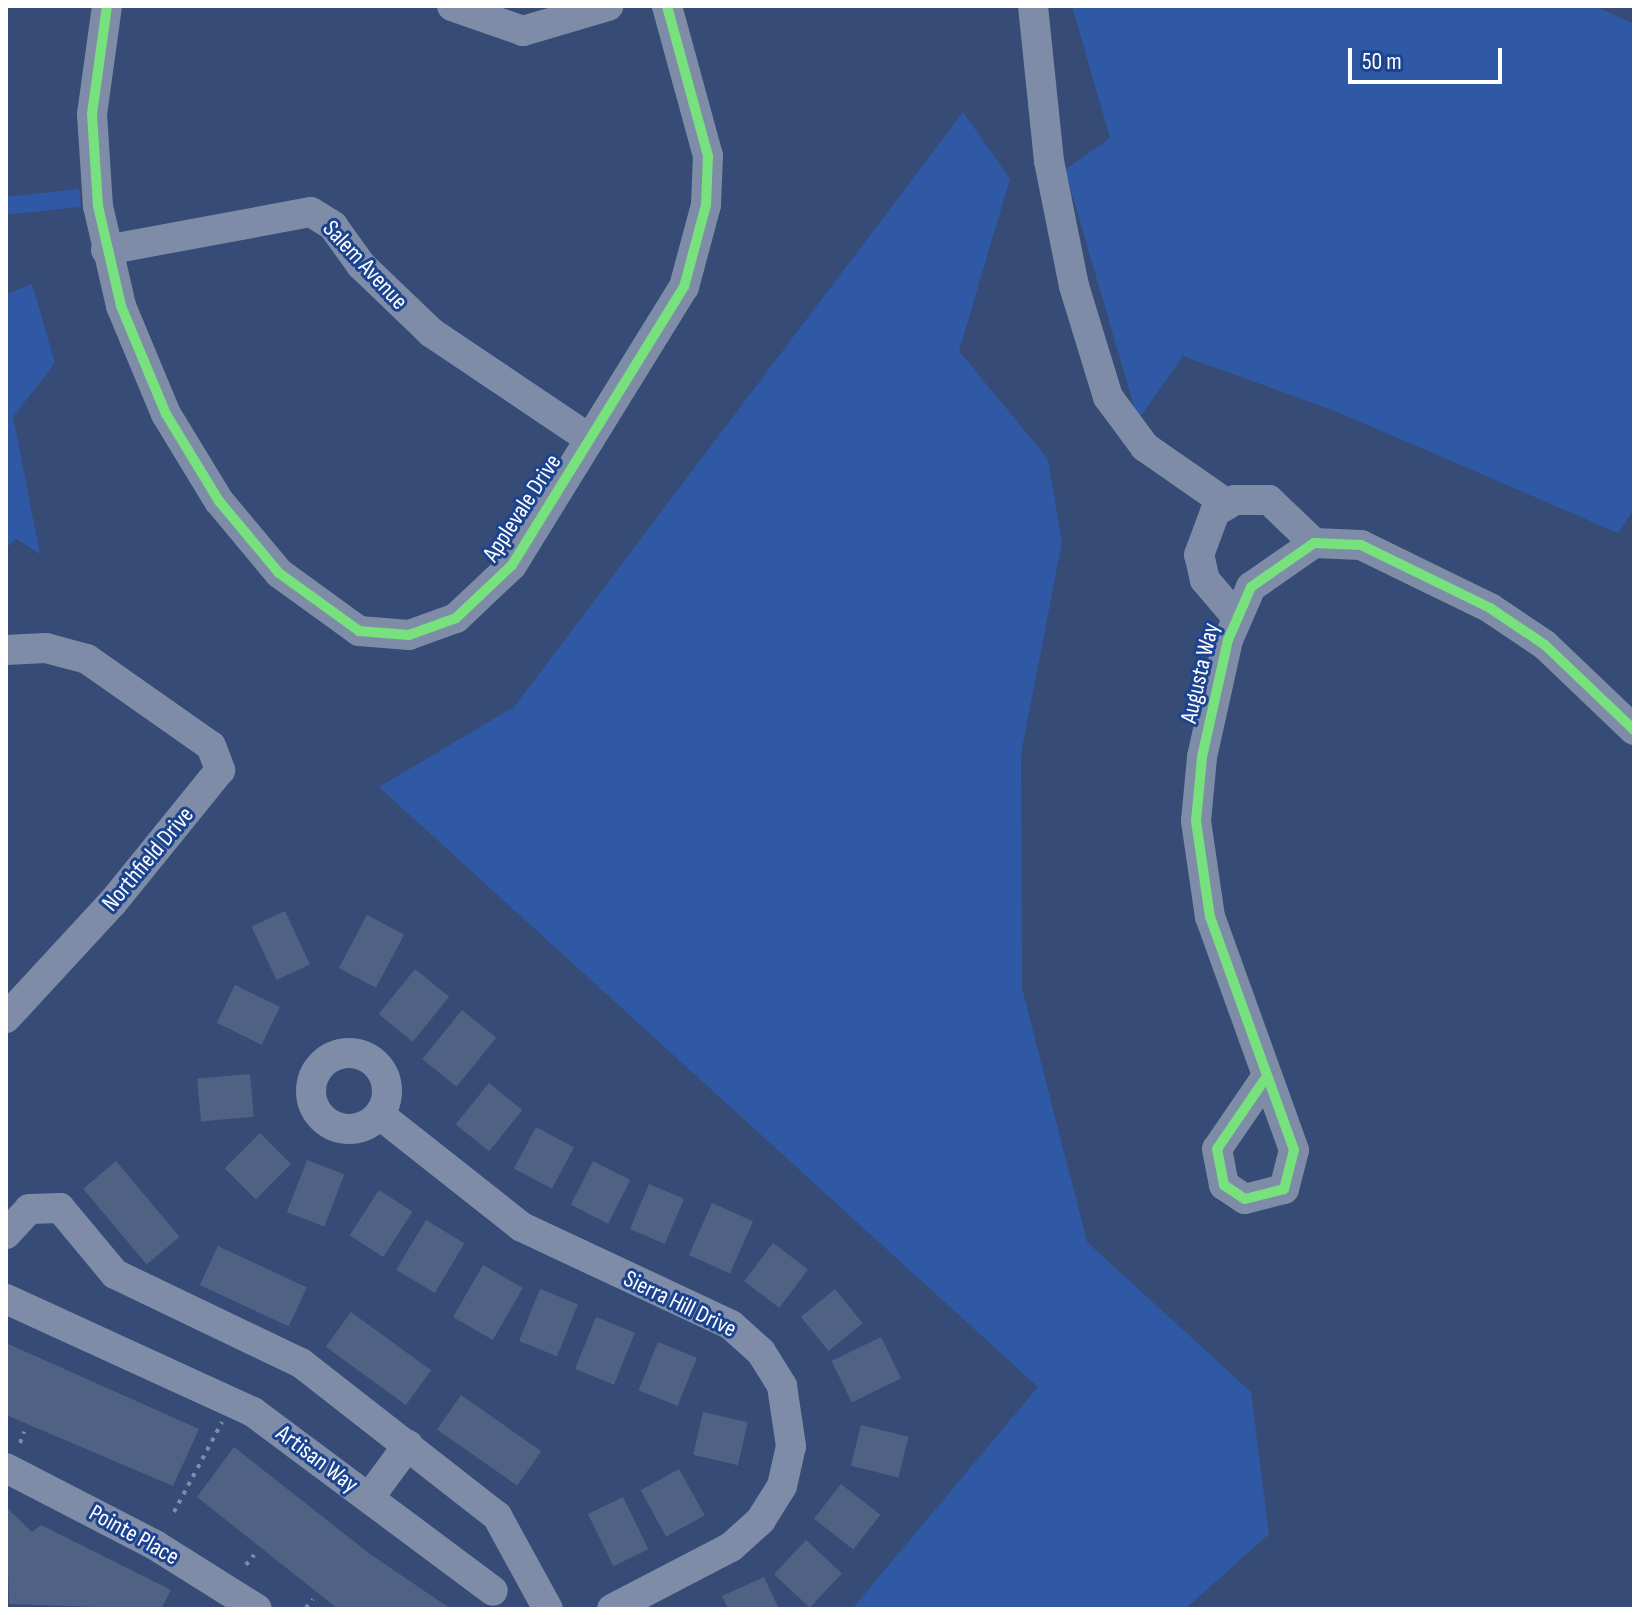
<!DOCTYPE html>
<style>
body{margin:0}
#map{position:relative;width:1640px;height:1615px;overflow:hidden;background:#364b75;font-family:"Sofia Sans Condensed",sans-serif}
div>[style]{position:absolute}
.green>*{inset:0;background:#3059a5;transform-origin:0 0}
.building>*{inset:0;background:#506283;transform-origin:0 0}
.path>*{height:4px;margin-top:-2px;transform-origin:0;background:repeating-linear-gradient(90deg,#7e8ca8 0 4px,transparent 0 10px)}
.minor>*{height:30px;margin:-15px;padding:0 15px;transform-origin:15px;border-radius:15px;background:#7e8ca8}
.minor>.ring{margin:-15px;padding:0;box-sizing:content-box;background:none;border:30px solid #7e8ca8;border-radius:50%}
.cycleway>*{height:10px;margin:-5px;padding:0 5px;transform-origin:5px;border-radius:5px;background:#77e17e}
span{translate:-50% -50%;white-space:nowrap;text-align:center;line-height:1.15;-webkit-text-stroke:6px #1c438f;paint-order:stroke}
.street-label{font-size:24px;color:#fff}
.frame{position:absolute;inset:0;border:8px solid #fff;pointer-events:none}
.scale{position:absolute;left:1348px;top:48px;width:154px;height:36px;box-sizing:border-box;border:4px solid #fff;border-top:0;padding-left:10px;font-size:24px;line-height:28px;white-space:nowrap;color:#fff;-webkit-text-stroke:6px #1c438f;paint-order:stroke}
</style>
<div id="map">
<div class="green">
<div style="clip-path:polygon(1072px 6px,1595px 6px,1634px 24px,1634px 509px,1618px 533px,1335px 411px,1183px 356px,1138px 420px,1065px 170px,1110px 138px)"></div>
<div style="clip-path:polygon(963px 112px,1010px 179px,959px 351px,1048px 459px,1062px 542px,1021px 754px,1022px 988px,1087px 1242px,1251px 1392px,1269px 1534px,1185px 1609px,852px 1609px,1038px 1387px,379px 787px,514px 707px)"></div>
<div style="left:79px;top:189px;width:18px;height:73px;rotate:84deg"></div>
<div style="clip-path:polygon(32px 284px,55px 363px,13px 417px,40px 554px,16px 539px,6px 548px,6px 294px)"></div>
</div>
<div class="building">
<div style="left:285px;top:911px;width:59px;height:37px;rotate:65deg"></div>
<div style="left:367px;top:915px;width:42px;height:60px;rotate:28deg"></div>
<div style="left:415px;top:969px;width:44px;height:58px;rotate:39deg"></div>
<div style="left:235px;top:985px;width:50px;height:42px;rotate:26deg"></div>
<div style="left:462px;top:1010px;width:44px;height:63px;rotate:39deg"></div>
<div style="left:250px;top:1074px;width:43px;height:53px;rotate:85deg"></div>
<div style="left:489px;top:1083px;width:43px;height:53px;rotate:39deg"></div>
<div style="left:536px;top:1127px;width:43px;height:47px;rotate:28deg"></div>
<div style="left:260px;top:1133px;width:44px;height:50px;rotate:45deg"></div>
<div style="left:307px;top:1160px;width:40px;height:56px;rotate:21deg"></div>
<div style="left:116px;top:1161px;width:99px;height:43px;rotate:50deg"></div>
<div style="left:593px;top:1161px;width:42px;height:49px;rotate:27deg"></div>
<div style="left:649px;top:1184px;width:38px;height:49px;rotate:23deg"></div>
<div style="left:379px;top:1190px;width:40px;height:54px;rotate:33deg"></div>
<div style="left:712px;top:1203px;width:45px;height:57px;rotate:24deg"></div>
<div style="left:426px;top:1220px;width:45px;height:58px;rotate:31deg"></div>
<div style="left:773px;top:1243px;width:44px;height:48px;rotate:37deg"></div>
<div style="left:218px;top:1246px;width:98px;height:43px;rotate:25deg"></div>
<div style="left:483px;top:1265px;width:46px;height:60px;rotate:30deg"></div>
<div style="left:540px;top:1289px;width:41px;height:56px;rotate:22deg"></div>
<div style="left:835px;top:1289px;width:44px;height:44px;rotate:51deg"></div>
<div style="left:351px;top:1312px;width:99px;height:43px;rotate:36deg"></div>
<div style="left:596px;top:1317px;width:42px;height:56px;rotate:22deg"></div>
<div style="left:881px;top:1337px;width:46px;height:55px;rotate:64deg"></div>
<div style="left:658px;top:1342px;width:42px;height:52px;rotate:22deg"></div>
<div style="clip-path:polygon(6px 1343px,199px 1429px,173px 1486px,6px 1415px)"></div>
<div style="left:461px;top:1395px;width:98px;height:42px;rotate:35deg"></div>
<div style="left:703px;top:1412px;width:46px;height:44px;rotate:13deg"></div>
<div style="left:861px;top:1425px;width:49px;height:42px;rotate:14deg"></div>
<div style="clip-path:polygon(234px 1447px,370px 1554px,451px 1609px,338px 1609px,197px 1497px)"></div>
<div style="left:679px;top:1469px;width:53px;height:44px;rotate:61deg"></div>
<div style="left:841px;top:1484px;width:50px;height:44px;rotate:38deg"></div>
<div style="left:623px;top:1497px;width:58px;height:39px;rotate:64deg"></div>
<div style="clip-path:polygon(6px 1507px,32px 1532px,41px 1525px,171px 1590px,161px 1609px,9px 1604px)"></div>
<div style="left:806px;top:1540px;width:49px;height:47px;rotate:43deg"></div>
<div style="clip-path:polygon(764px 1577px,779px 1609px,728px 1609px,722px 1596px)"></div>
</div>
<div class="path">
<div style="left:20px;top:1443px;width:12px;rotate:-70deg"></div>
<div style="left:174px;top:1512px;width:102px;rotate:-61.9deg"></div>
<div style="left:246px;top:1565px;width:13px;rotate:-51deg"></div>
<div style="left:306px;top:1608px;width:11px;rotate:-52deg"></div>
</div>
<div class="minor">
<div style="left:107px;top:6px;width:109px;rotate:97.9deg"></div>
<div style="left:92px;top:114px;width:92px;rotate:86.3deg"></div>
<div style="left:98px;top:206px;width:103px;rotate:77deg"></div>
<div style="left:121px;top:306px;width:117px;rotate:67.4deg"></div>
<div style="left:166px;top:414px;width:102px;rotate:58.7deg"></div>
<div style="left:219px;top:501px;width:94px;rotate:50.2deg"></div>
<div style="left:279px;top:573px;width:99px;rotate:35.9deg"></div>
<div style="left:359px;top:631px;width:50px;rotate:4.6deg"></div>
<div style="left:409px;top:635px;width:50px;rotate:-19.9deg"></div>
<div style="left:456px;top:618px;width:77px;rotate:-43.4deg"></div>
<div style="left:512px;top:565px;width:327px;rotate:-58.3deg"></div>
<div style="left:684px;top:287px;width:85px;rotate:-75deg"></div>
<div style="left:706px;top:205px;width:49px;rotate:-87.7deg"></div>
<div style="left:708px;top:156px;width:156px;rotate:-105.3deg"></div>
<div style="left:452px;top:6px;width:75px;rotate:19.4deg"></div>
<div style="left:523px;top:31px;width:89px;rotate:-16.4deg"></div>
<div style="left:1033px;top:6px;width:156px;rotate:84.1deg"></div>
<div style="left:1049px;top:161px;width:127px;rotate:78.7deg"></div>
<div style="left:1074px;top:286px;width:116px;rotate:73deg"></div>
<div style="left:1108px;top:397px;width:62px;rotate:53.5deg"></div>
<div style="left:1145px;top:447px;width:100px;rotate:34.8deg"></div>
<div style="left:106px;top:250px;width:208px;rotate:-10.5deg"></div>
<div style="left:311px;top:212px;width:26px;rotate:32deg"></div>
<div style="left:333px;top:226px;width:48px;rotate:54.3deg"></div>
<div style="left:361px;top:265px;width:98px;rotate:43.8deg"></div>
<div style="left:432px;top:333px;width:190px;rotate:33.9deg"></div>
<div style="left:1234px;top:614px;width:45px;rotate:-130.5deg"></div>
<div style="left:1205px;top:580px;width:26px;rotate:-103deg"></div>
<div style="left:1199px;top:555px;width:46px;rotate:-69.6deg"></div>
<div style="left:1215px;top:512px;width:23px;rotate:-31deg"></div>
<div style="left:1235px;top:500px;width:34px"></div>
<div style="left:1269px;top:500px;width:62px;rotate:43.7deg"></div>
<div style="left:6px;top:650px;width:40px;rotate:-2.9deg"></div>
<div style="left:46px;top:648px;width:42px;rotate:15deg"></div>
<div style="left:87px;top:659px;width:151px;rotate:35.1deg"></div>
<div style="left:211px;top:746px;width:26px;rotate:69deg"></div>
<div style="left:220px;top:770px;width:170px;rotate:129deg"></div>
<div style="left:113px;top:902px;width:158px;rotate:132.7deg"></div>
<div class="ring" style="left:311px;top:1053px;width:46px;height:46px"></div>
<div style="left:1267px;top:1076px;width:88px;rotate:124.4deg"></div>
<div style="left:1217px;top:1149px;width:37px;rotate:79deg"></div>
<div style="left:1224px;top:1185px;width:25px;rotate:34deg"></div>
<div style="left:1245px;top:1199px;width:40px;rotate:-14.4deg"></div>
<div style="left:1284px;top:1189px;width:40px;rotate:-75.6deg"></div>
<div style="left:1294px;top:1150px;width:248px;rotate:-109.8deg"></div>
<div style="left:1210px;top:917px;width:97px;rotate:-98.3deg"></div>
<div style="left:1196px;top:821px;width:64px;rotate:-84.6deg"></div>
<div style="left:1202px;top:757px;width:120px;rotate:-77.5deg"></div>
<div style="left:1228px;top:640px;width:58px;rotate:-66.5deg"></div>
<div style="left:1251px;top:587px;width:77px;rotate:-34.9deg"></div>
<div style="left:1314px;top:543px;width:47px;rotate:2.4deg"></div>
<div style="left:1361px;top:545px;width:144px;rotate:26deg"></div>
<div style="left:1490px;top:608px;width:66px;rotate:33.9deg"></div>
<div style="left:1545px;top:645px;width:123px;rotate:43.7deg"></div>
<div style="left:380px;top:1115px;width:181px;rotate:38.3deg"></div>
<div style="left:522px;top:1227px;width:231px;rotate:25.1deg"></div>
<div style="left:731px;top:1325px;width:40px;rotate:42deg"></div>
<div style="left:761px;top:1352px;width:40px;rotate:58deg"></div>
<div style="left:782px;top:1386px;width:61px;rotate:81.5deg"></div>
<div style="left:791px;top:1446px;width:41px;rotate:102.7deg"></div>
<div style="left:782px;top:1486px;width:40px;rotate:122deg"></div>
<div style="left:761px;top:1520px;width:40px;rotate:138deg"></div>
<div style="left:731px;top:1547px;width:134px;rotate:152.5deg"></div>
<div style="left:6px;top:1234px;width:34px;rotate:-47deg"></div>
<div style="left:29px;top:1209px;width:31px;rotate:-2deg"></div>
<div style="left:60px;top:1208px;width:86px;rotate:50.2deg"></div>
<div style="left:115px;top:1274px;width:206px;rotate:25.6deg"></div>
<div style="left:301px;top:1363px;width:249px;rotate:38deg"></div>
<div style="left:497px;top:1516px;width:106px;rotate:61.3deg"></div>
<div style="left:6px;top:1299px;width:272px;rotate:24.6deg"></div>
<div style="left:253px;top:1412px;width:299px;rotate:36.7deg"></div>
<div style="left:6px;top:1468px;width:168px;rotate:27.3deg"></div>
<div style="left:155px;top:1545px;width:120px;rotate:32.1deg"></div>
<div style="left:369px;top:1498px;width:66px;rotate:-53.7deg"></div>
</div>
<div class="cycleway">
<div style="left:107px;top:6px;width:109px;rotate:97.9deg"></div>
<div style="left:92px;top:114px;width:92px;rotate:86.3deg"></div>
<div style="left:98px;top:206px;width:103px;rotate:77deg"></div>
<div style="left:121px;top:306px;width:117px;rotate:67.4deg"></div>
<div style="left:166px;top:414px;width:102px;rotate:58.7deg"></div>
<div style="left:219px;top:501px;width:94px;rotate:50.2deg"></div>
<div style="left:279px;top:573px;width:99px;rotate:35.9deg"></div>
<div style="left:359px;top:631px;width:50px;rotate:4.6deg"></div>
<div style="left:409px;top:635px;width:50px;rotate:-19.9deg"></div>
<div style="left:456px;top:618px;width:77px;rotate:-43.4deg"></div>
<div style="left:512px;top:565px;width:327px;rotate:-58.3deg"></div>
<div style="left:684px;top:287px;width:85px;rotate:-75deg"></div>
<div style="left:706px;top:205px;width:49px;rotate:-87.7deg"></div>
<div style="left:708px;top:156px;width:156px;rotate:-105.3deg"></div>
<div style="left:1267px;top:1076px;width:88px;rotate:124.4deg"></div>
<div style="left:1217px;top:1149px;width:37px;rotate:79deg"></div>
<div style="left:1224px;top:1185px;width:25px;rotate:34deg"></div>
<div style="left:1245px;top:1199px;width:40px;rotate:-14.4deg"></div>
<div style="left:1284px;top:1189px;width:40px;rotate:-75.6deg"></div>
<div style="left:1294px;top:1150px;width:248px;rotate:-109.8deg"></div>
<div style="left:1210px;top:917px;width:97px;rotate:-98.3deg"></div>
<div style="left:1196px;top:821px;width:64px;rotate:-84.6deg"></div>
<div style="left:1202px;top:757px;width:120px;rotate:-77.5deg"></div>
<div style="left:1228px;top:640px;width:58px;rotate:-66.5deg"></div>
<div style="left:1251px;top:587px;width:77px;rotate:-34.9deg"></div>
<div style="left:1314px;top:543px;width:47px;rotate:2.4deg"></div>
<div style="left:1361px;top:545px;width:144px;rotate:26deg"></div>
<div style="left:1490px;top:608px;width:66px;rotate:33.9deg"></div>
<div style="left:1545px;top:645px;width:123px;rotate:43.7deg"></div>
</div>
<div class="street-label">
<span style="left:365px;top:265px;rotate:47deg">Salem Avenue</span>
<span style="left:522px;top:508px;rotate:-57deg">Applevale Drive</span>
<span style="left:1200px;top:673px;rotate:-77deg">Augusta Way</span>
<span style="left:148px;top:859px;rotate:-50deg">Northfield Drive</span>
<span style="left:680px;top:1304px;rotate:26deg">Sierra Hill Drive</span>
<span style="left:317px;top:1459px;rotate:37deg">Artisan Way</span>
<span style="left:134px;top:1535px;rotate:29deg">Pointe Place</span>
</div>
<div class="frame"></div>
<div class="scale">50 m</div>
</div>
